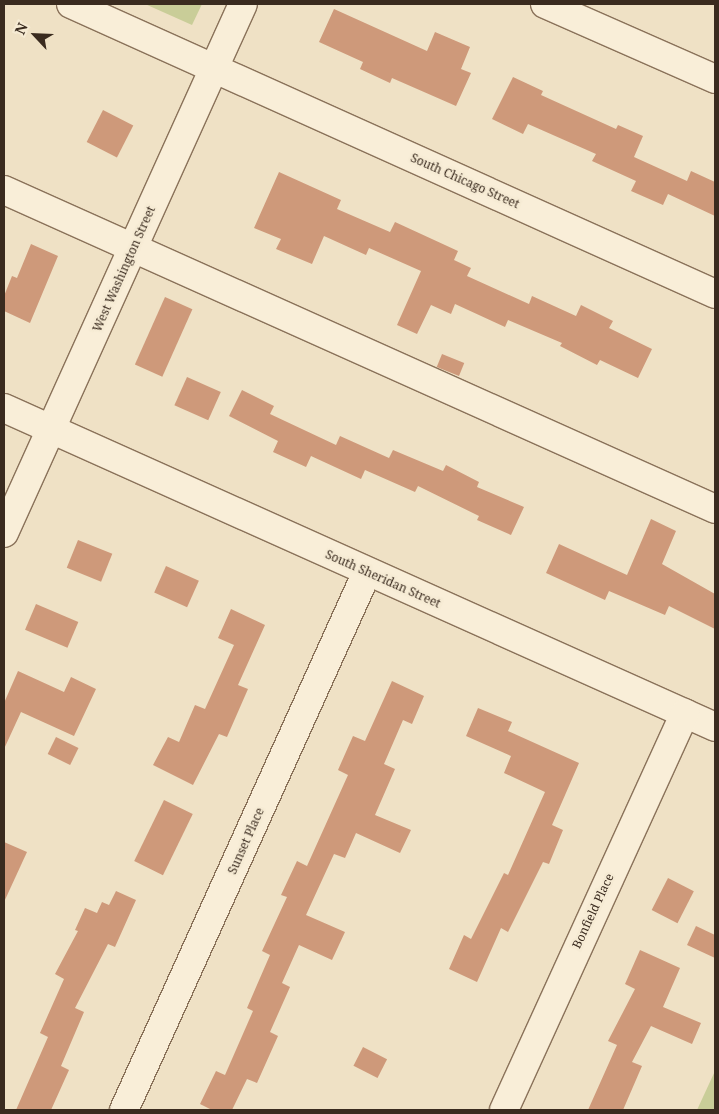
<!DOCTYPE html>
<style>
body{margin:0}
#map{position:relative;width:719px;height:1114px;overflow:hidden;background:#efe1c5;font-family:"Noto Serif",serif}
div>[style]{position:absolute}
.green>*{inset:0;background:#c9cd98}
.building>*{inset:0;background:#ce997a;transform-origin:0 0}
.roads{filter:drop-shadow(1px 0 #8a725a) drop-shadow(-1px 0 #8a725a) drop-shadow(0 1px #8a725a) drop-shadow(0 -1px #8a725a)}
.minor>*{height:28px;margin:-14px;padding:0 14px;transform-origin:14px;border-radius:14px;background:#f9eed8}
span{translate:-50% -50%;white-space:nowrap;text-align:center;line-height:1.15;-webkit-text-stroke:5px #f6ebd4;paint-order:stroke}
.street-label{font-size:12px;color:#3a2b1f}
.frame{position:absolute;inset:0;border:5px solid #3a2b1f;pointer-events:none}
.north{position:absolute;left:10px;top:10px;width:50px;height:50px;-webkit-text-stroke:4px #f6ebd4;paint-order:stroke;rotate:295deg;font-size:14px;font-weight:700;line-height:20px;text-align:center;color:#3a2b1f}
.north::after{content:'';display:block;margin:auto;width:18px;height:22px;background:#3a2b1f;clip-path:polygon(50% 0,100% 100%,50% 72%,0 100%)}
</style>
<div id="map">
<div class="green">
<div style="clip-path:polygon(145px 4px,202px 4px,192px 25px)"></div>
<div style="clip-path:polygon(715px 1071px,715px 1110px,697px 1110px)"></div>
</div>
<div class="building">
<div style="clip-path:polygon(334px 9px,427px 51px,435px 32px,470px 47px,461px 69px,471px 73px,456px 106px,392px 78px,390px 83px,360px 69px,363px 62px,319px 42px)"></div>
<div style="clip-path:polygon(513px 77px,543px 91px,541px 95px,616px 129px,618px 125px,643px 136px,634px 157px,687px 181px,691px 171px,715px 182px,715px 216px,668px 194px,663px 205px,631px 191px,636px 181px,592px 161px,596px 154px,528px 124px,523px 134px,492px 119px)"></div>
<div style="left:103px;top:110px;width:34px;height:36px;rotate:27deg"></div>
<div style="clip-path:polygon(279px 172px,341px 200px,337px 209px,390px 232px,395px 222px,458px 251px,454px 260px,471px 268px,467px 276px,529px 304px,532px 296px,576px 316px,581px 305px,613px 321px,609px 328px,652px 349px,638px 378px,600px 360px,597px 365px,560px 346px,562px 343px,508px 320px,505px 327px,455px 304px,451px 314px,431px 305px,417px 334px,397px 325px,421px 271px,369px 248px,366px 255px,324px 236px,312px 264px,276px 249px,281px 239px,254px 228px)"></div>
<div style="clip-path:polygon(31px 244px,58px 256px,30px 323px,4px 311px,4px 296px,12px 276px,17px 278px)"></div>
<div style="left:165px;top:297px;width:30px;height:74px;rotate:24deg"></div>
<div style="left:442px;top:354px;width:24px;height:14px;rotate:22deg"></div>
<div style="left:187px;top:377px;width:37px;height:31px;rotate:24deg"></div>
<div style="clip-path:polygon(242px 390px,274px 406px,270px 414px,336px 445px,340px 436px,389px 458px,393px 450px,443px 471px,446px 465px,479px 482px,477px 487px,524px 507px,511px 535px,477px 520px,479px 516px,418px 486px,415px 492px,365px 470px,361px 479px,311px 456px,306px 467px,273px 452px,278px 441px,229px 416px)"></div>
<div style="clip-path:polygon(651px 519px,676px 531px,662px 564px,715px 594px,715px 629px,669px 606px,665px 615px,609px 591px,605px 600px,546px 573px,559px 544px,627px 575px)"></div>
<div style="left:78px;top:540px;width:37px;height:30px;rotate:22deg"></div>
<div style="left:166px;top:566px;width:36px;height:29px;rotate:24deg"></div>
<div style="left:36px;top:604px;width:46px;height:28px;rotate:23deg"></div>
<div style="clip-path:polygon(231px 609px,265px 625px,238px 685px,248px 689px,227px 737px,219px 734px,193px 785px,153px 765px,168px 737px,179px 742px,195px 705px,205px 709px,234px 645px,218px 638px)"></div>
<div style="clip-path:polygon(18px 671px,64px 692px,71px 677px,96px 689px,74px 736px,21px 712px,4px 749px,4px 703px)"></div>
<div style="clip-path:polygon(392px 681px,424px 696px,412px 724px,403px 720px,384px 764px,395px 769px,375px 815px,411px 830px,400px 853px,356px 833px,345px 858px,334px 854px,306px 915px,345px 932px,332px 960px,299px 945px,282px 983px,290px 987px,270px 1032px,278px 1036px,257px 1083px,247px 1079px,232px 1110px,212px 1110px,200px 1104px,216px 1071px,225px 1075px,253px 1011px,247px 1008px,270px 955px,262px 951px,287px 897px,281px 895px,297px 861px,307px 866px,348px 775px,338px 770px,353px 736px,365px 741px)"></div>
<div style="clip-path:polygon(478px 708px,512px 722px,508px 731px,579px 763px,552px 825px,563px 830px,549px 864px,543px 862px,508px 932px,501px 928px,477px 982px,449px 969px,464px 935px,471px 939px,504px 873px,508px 875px,545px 792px,504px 773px,511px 756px,466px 736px)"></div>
<div style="left:56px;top:737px;width:25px;height:19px;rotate:26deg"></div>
<div style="left:164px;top:800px;width:32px;height:68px;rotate:26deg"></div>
<div style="clip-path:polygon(4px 842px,27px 852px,4px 902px)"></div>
<div style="left:668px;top:878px;width:29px;height:36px;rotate:27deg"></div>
<div style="clip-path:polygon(116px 891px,136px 900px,115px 947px,108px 944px,75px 1008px,84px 1012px,61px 1066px,69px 1070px,51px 1110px,16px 1110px,48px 1037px,40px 1033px,64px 979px,55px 974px,78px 931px,75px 930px,85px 908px,97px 913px,102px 902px,109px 905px)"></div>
<div style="clip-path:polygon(696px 926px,715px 935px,715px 958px,687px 945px)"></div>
<div style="clip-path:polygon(640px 950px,680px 968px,663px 1007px,701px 1023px,692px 1044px,651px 1026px,632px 1062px,642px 1066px,623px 1110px,588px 1110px,617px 1045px,608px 1041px,635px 989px,625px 984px)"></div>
<div style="left:363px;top:1047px;width:27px;height:21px;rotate:27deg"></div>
</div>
<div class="roads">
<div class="minor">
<div style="left:71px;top:4px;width:706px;rotate:24.24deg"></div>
<div style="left:545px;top:4px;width:186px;rotate:23.8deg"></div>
<div style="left:4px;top:190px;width:779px;rotate:24.16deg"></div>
<div style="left:4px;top:408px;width:779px;rotate:24.16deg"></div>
<div style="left:4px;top:533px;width:580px;rotate:-65.69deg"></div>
<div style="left:124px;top:1110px;width:590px;rotate:-65.69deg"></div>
<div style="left:504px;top:1110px;width:436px;rotate:-65.5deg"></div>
</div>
</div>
<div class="street-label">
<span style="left:465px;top:181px;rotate:24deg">South Chicago Street</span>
<span style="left:124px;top:269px;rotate:-66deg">West Washington Street</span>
<span style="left:383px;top:579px;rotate:24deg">South Sheridan Street</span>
<span style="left:246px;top:841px;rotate:-66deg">Sunset Place</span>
<span style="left:593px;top:911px;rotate:-65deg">Bonfield Place</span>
</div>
<div class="frame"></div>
<div class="north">N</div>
</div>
